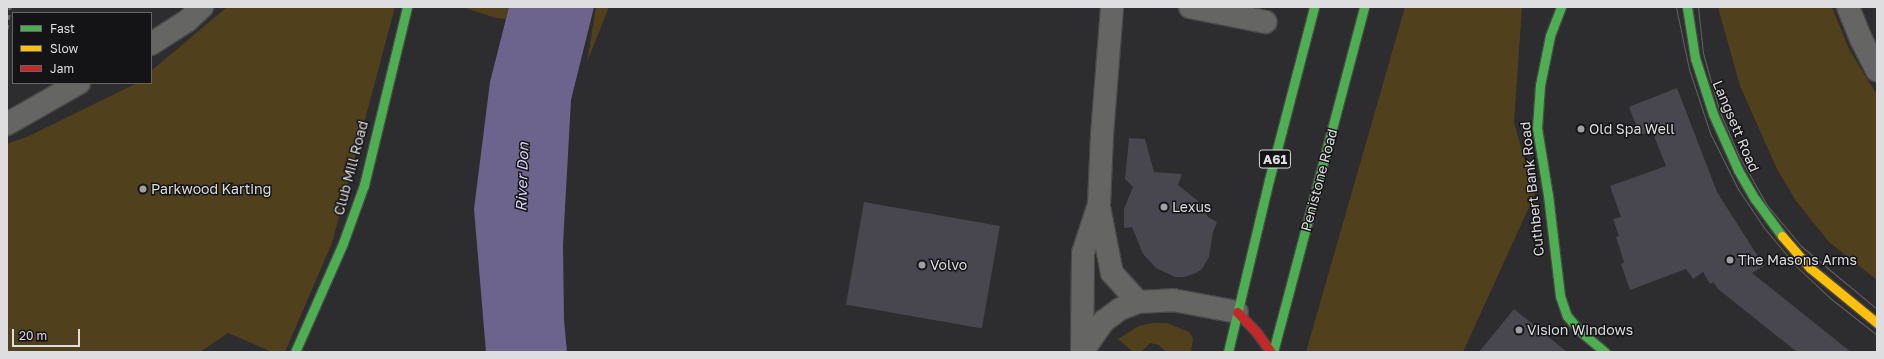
<!DOCTYPE html>
<style>
body{margin:0}
#map{position:relative;width:1884px;height:359px;overflow:hidden;background:#2d2c2e;font-family:"Golos Text",sans-serif}
div>[style]{position:absolute}
.green>*{inset:0;background:#50411c}
.water>*{inset:0;background:#6d648e}
.building>*{inset:0;background:#48464f;transform-origin:0 0}
.roads{filter:drop-shadow(1px 0 #49484a) drop-shadow(-1px 0 #49484a) drop-shadow(0 1px #49484a) drop-shadow(0 -1px #49484a)}
.street>*{height:22px;margin:-11px;padding:0 11px;transform-origin:11px;border-radius:11px;background:#656564}
.fast>*{height:9px;margin:-4.5px;padding:0 4.5px;transform-origin:4.5px;border-radius:4.5px;background:#4caf50}
.slow>*{height:9px;margin:-4.5px;padding:0 4.5px;transform-origin:4.5px;border-radius:4.5px;background:#ffc107}
.jam>*{height:9px;margin:-4.5px;padding:0 4.5px;transform-origin:4.5px;border-radius:4.5px;background:#c62828}
.tram>*{height:1px;margin:-0.5px;padding:0 0.5px;transform-origin:0.5px;border-radius:0.5px;background:#646364}
.rail>*{height:3px;margin-top:-1.5px;transform-origin:0;background:repeating-linear-gradient(90deg,#646364 0 5px,transparent 0 10px)}
.dots>*{width:11px;height:11px;translate:-50% -50%;box-sizing:border-box;border:2px solid #141416;border-radius:50%}
span{translate:-50% -50%;white-space:nowrap;text-align:center;line-height:1.15;-webkit-text-stroke:3px #141416;paint-order:stroke}
.shield-label span{padding:1px 3px;background:#141416;border:1px solid;border-radius:3px;-webkit-text-stroke-width:0}
.shield-label{font-size:13px;color:#dedee0;font-weight:700}
.street-label{font-size:14px;color:#dedee0}
.poi-label{font-size:14px;color:#dedee0}
.left{translate:0 -50%;text-align:left}
.water-label{font-size:15px;color:#dbd6f4;font-style:italic}
.frame{position:absolute;inset:0;border:8px solid #dedee0;pointer-events:none}
.legend{position:absolute;left:12px;top:12px;width:140px;height:72px;box-sizing:border-box;background:#141416;border:1px solid #656567;margin:0;padding:5px 7px;list-style:none;font-size:12px;color:#dedee0}
.legend li{display:flex;align-items:center;gap:8px;height:20px}
.legend b{width:20px;border:1px solid #656567}
.scale{position:absolute;left:12px;top:329px;width:68px;height:18px;box-sizing:border-box;border:2px solid #dedee0;border-top:0;padding-left:5px;font-size:12px;line-height:14px;white-space:nowrap;color:#dedee0;-webkit-text-stroke:3px #141416;paint-order:stroke}
</style>
<div id="map">
<div class="green">
<div style="clip-path:polygon(227px 7px,395px 7px,332px 243px,285px 352px,272px 352px,228px 333px,200px 352px,7px 352px,7px 144px,29px 136px,137px 83px,151px 83px,151px 71px)"></div>
<div style="clip-path:polygon(462px 7px,509px 7px,506px 19px,496px 18px)"></div>
<div style="clip-path:polygon(596px 7px,609px 7px,587px 62px)"></div>
<div style="clip-path:polygon(1405px 7px,1522px 7px,1514px 123px,1535px 194px,1463px 352px,1306px 352px)"></div>
<div style="clip-path:polygon(1718px 7px,1832px 7px,1849px 49px,1877px 95px,1877px 280px,1829px 242px,1796px 201px,1777px 169px,1740px 86px)"></div>
<div style="clip-path:polygon(1153px 323px,1167px 323px,1189px 332px,1193px 338px,1191px 352px,1166px 352px,1159px 345px,1150px 343px,1141px 352px,1133px 352px,1118px 339px,1139px 326px)"></div>
</div>
<div class="water">
<div style="clip-path:polygon(509px 7px,594px 7px,571px 100px,563px 244px,564px 320px,567px 352px,486px 352px,474px 209px,490px 82px)"></div>
</div>
<div class="building">
<div style="clip-path:polygon(1677px 88px,1717px 192px,1764px 266px,1752px 273px,1851px 352px,1797px 352px,1718px 289px,1713px 282px,1710px 284px,1703px 272px,1693px 279px,1686px 269px,1630px 290px,1621px 264px,1624px 262px,1616px 237px,1619px 236px,1613px 219px,1621px 217px,1610px 186px,1666px 166px,1652px 131px,1640px 135px,1629px 107px)"></div>
<div style="clip-path:polygon(1129px 138px,1145px 139px,1154px 172px,1182px 174px,1178px 185px,1198px 201px,1208px 217px,1217px 222px,1213px 232px,1209px 257px,1202px 269px,1196px 273px,1185px 277px,1175px 277px,1156px 268px,1143px 254px,1132px 227px,1124px 228px,1124px 209px,1133px 187px,1125px 179px)"></div>
<div style="left:864px;top:202px;width:138px;height:104px;rotate:10deg"></div>
<div style="clip-path:polygon(1514px 309px,1567px 352px,1479px 352px)"></div>
</div>
<div class="roads">
<div class="street">
<div style="left:1190px;top:7px;width:77px;rotate:11.2deg"></div>
<div style="left:1848px;top:7px;width:35px;rotate:68deg"></div>
<div style="left:1861px;top:39px;width:35px;rotate:63deg"></div>
<div style="left:151px;top:44px;width:43px;rotate:-32.6deg"></div>
<div style="left:187px;top:21px;width:21px;rotate:-43deg"></div>
<div style="left:7px;top:124px;width:83px;rotate:-29.7deg"></div>
<div style="left:1099px;top:207px;width:67px;rotate:78.9deg"></div>
<div style="left:1112px;top:273px;width:39px;rotate:48deg"></div>
<div style="left:1082px;top:352px;width:99px;rotate:-89.4deg"></div>
<div style="left:1083px;top:253px;width:52px;rotate:-71.9deg"></div>
<div style="left:1099px;top:204px;width:69px;rotate:-87.5deg"></div>
<div style="left:1102px;top:135px;width:128px;rotate:-85.5deg"></div>
<div style="left:1082px;top:352px;width:38px;rotate:-55deg"></div>
<div style="left:1104px;top:321px;width:20px;rotate:-37deg"></div>
<div style="left:1120px;top:309px;width:19px;rotate:-21deg"></div>
<div style="left:1138px;top:302px;width:35px;rotate:-3deg"></div>
<div style="left:1173px;top:300px;width:65px;rotate:10.6deg"></div>
</div>
<div class="fast">
<div style="left:1561px;top:7px;width:31px;rotate:111deg"></div>
<div style="left:1550px;top:36px;width:50px;rotate:101.5deg"></div>
<div style="left:1540px;top:85px;width:43px;rotate:94deg"></div>
<div style="left:1537px;top:128px;width:68px;rotate:80.7deg"></div>
<div style="left:1548px;top:195px;width:102px;rotate:83.2deg"></div>
<div style="left:1560px;top:296px;width:21px;rotate:71deg"></div>
<div style="left:1567px;top:316px;width:21px;rotate:49deg"></div>
<div style="left:1581px;top:332px;width:31px;rotate:40deg"></div>
<div style="left:1687px;top:7px;width:52px;rotate:81.1deg"></div>
<div style="left:1695px;top:58px;width:59px;rotate:72.2deg"></div>
<div style="left:1713px;top:114px;width:61px;rotate:65.9deg"></div>
<div style="left:1738px;top:170px;width:34px;rotate:60deg"></div>
<div style="left:1755px;top:199px;width:46px;rotate:53.9deg"></div>
<div style="left:295px;top:352px;width:119px;rotate:-66.2deg"></div>
<div style="left:343px;top:243px;width:62px;rotate:-70.1deg"></div>
<div style="left:364px;top:185px;width:183px;rotate:-76.4deg"></div>
<div style="left:1228px;top:352px;width:177px;rotate:-76.6deg"></div>
<div style="left:1269px;top:180px;width:179px;rotate:-75.4deg"></div>
<div style="left:1273px;top:352px;width:357px;rotate:-75.2deg"></div>
</div>
<div class="slow">
<div style="left:1782px;top:236px;width:43px;rotate:48.8deg"></div>
<div style="left:1810px;top:268px;width:87px;rotate:39.4deg"></div>
</div>
<div class="jam">
<div style="left:1237px;top:312px;width:29px;rotate:46deg"></div>
<div style="left:1257px;top:333px;width:24px;rotate:54deg"></div>
</div>
</div>
<div class="tram">
<div style="left:1676px;top:7px;width:63px;rotate:78.2deg"></div>
<div style="left:1689px;top:69px;width:67px;rotate:71.8deg"></div>
<div style="left:1710px;top:133px;width:63px;rotate:63.4deg"></div>
<div style="left:1738px;top:189px;width:48px;rotate:56deg"></div>
<div style="left:1765px;top:229px;width:48px;rotate:50deg"></div>
<div style="left:1796px;top:266px;width:47px;rotate:43.3deg"></div>
<div style="left:1830px;top:298px;width:60px;rotate:38.2deg"></div>
<div style="left:1698px;top:7px;width:46px;rotate:83.8deg"></div>
<div style="left:1703px;top:53px;width:59px;rotate:74.3deg"></div>
<div style="left:1719px;top:110px;width:50px;rotate:66.5deg"></div>
<div style="left:1739px;top:156px;width:56px;rotate:60.3deg"></div>
<div style="left:1767px;top:205px;width:53px;rotate:50.3deg"></div>
<div style="left:1801px;top:246px;width:99px;rotate:39.7deg"></div>
</div>
<div class="rail">
<div style="left:7px;top:29px;width:22px;rotate:-82deg"></div>
</div>
<div class="dots">
<div style="left:1581px;top:129px;background:#a0a0a2"></div>
<div style="left:143px;top:189px;background:#a0a0a2"></div>
<div style="left:1164px;top:207px;background:#a0a0a2"></div>
<div style="left:1730px;top:260px;background:#a0a0a2"></div>
<div style="left:922px;top:265px;background:#a0a0a2"></div>
<div style="left:1519px;top:330px;background:#a0a0a2"></div>
</div>
<div class="shield-label">
<span style="left:1275px;top:159px">A61</span>
</div>
<div class="street-label">
<span style="left:1736px;top:126px;rotate:67deg">Langsett Road</span>
<span style="left:351px;top:168px;rotate:-75deg">Club Mill Road</span>
<span style="left:1319px;top:180px;rotate:-75deg">Penistone Road</span>
<span style="left:1532px;top:189px;rotate:-96deg">Cuthbert Bank Road</span>
</div>
<div class="poi-label">
<span class="left" style="left:1589px;top:129px">Old Spa Well</span>
<span class="left" style="left:151px;top:189px">Parkwood Karting</span>
<span class="left" style="left:1172px;top:207px">Lexus</span>
<span class="left" style="left:1738px;top:260px">The Masons Arms</span>
<span class="left" style="left:930px;top:265px">Volvo</span>
<span class="left" style="left:1527px;top:330px">Vision Windows</span>
</div>
<div class="water-label">
<span style="left:522px;top:177px;rotate:-88deg">River Don</span>
</div>
<div class="frame"></div>
<ul class="legend">
<li><b style="height:5px;background:#4caf50"></b>Fast</li>
<li><b style="height:5px;background:#ffc107"></b>Slow</li>
<li><b style="height:5px;background:#c62828"></b>Jam</li>
</ul>
<div class="scale">20 m</div>
</div>
